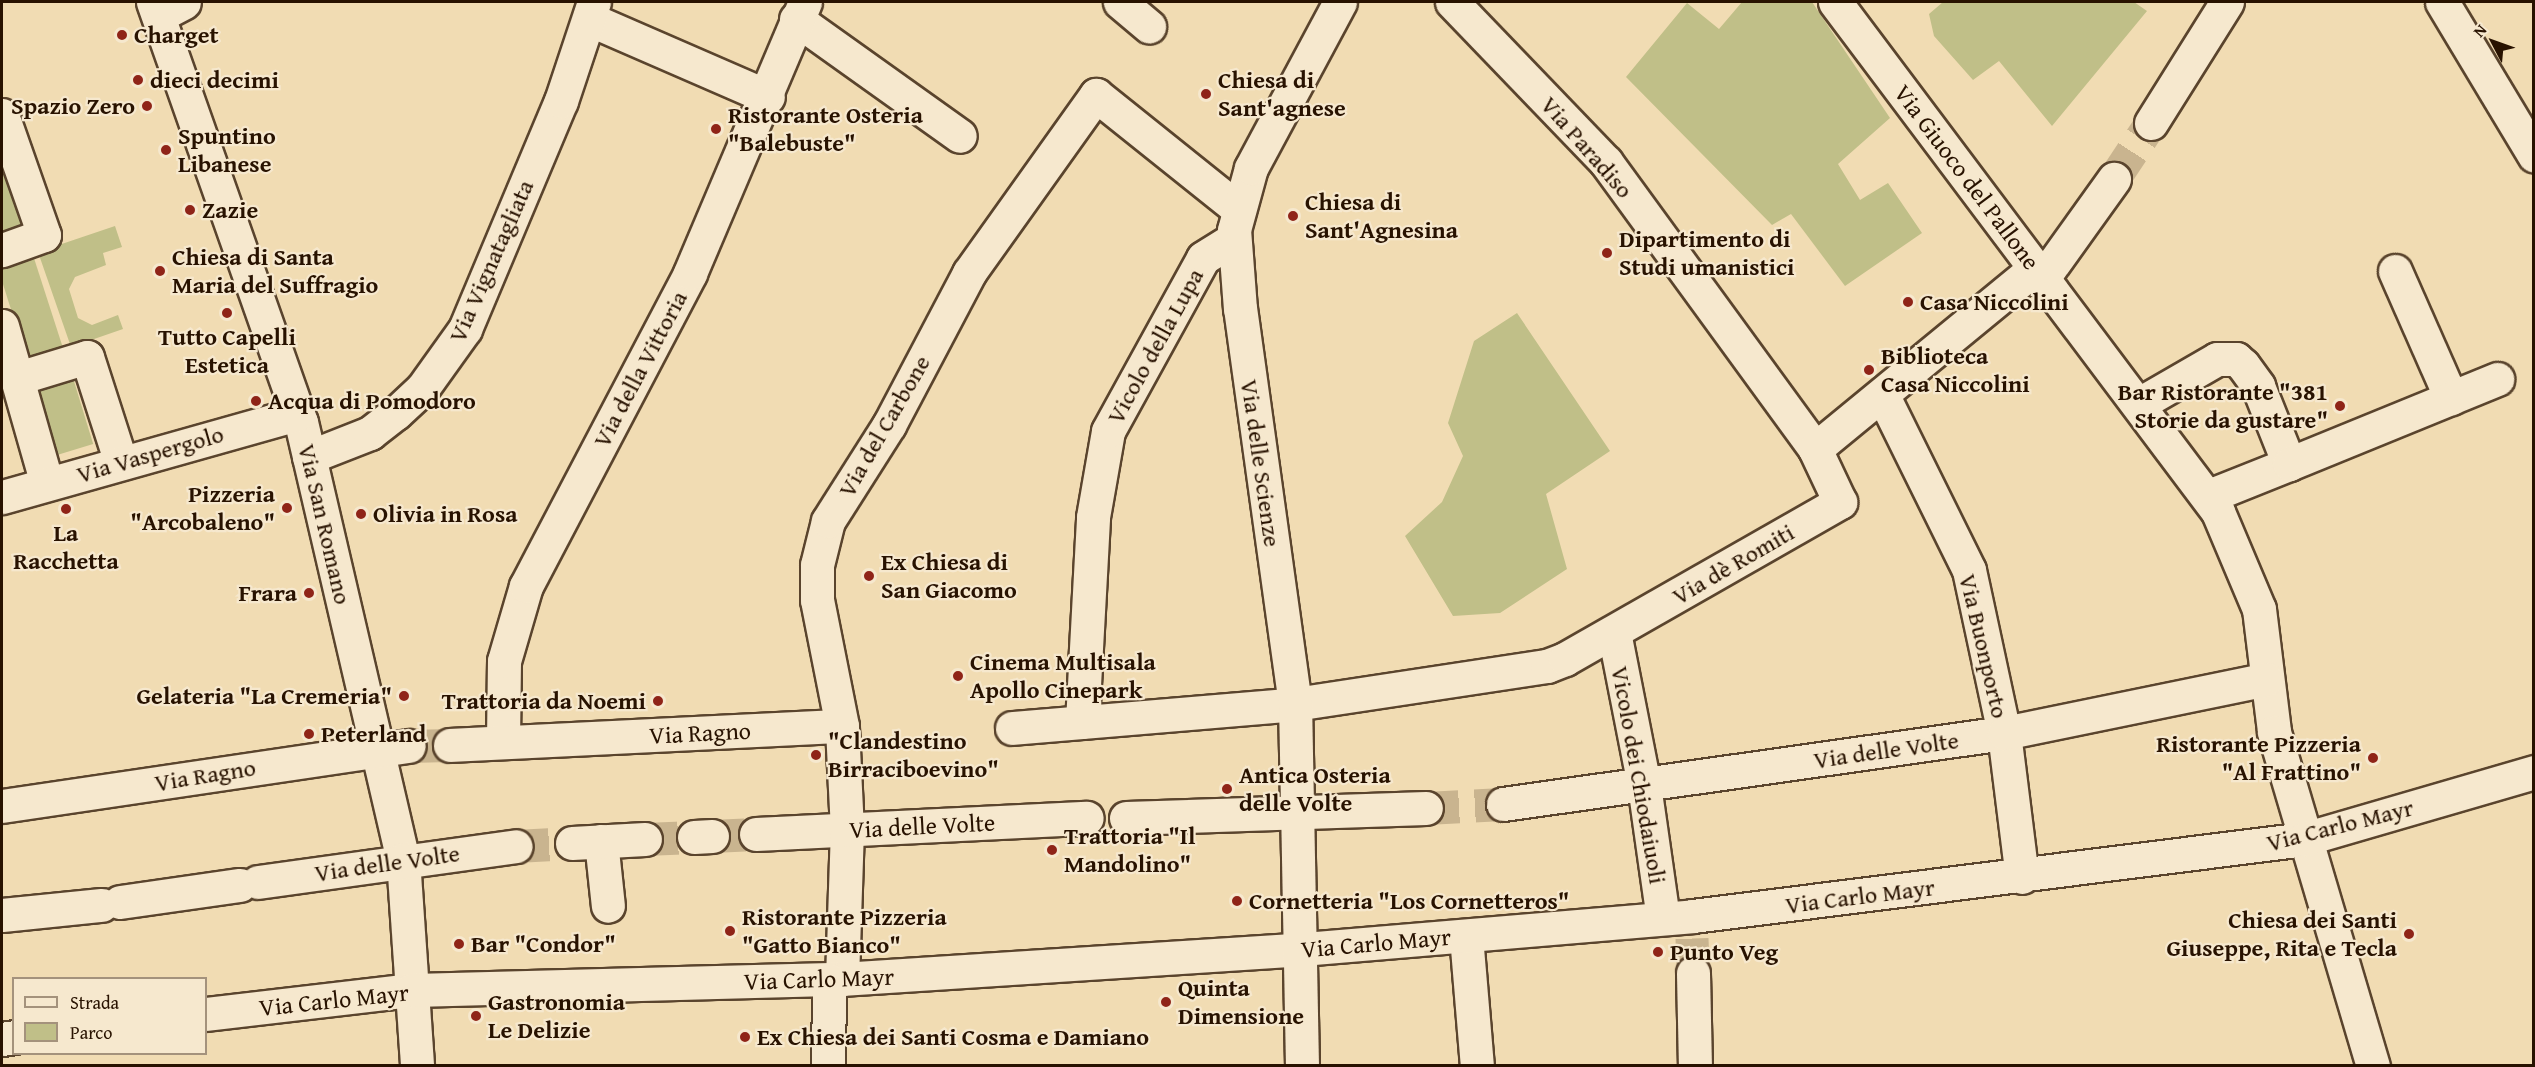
<!DOCTYPE html>
<meta charset="utf-8">
<style>
body{margin:0}
#map{position:relative;width:2535px;height:1067px;overflow:hidden;background:#f1dcb3;font-family:"Gentium Book Plus",serif}
div>[style]{position:absolute}
.green>*{inset:0;background:#c0bf88;transform-origin:0 0}
.minor-tunnel>*{height:33px;margin-top:-16.5px;transform-origin:0;background:repeating-linear-gradient(90deg,#c9b48f 0 33px,transparent 0 49px)}
.roads{filter:drop-shadow(2px 0 #5a442d) drop-shadow(-2px 0 #5a442d) drop-shadow(0 2px #5a442d) drop-shadow(0 -2px #5a442d)}
.minor>*{height:33px;margin:-16.5px;padding:0 16.5px;transform-origin:16.5px;border-radius:16.5px;background:#f6e8ce}
.dots>*{width:16px;height:16px;translate:-50% -50%;box-sizing:border-box;border:3px solid #f6e8ce;border-radius:50%}
span{translate:-50% -50%;white-space:nowrap;text-align:center;line-height:1.15;-webkit-text-stroke:4.5px #f6e8ce;paint-order:stroke}
.poi-label{font-size:24px;color:#281200;font-weight:700}
.left{translate:0 -50%;text-align:left}
.right{translate:-100% -50%;text-align:right}
.street-label{font-size:24px;color:#281200}
.frame{position:absolute;inset:0;border:3px solid #281200;pointer-events:none}
.legend{position:absolute;left:12px;top:977px;width:195px;height:78px;box-sizing:border-box;background:#f6e8ce;border:2px solid #a4927c;margin:0;padding:8px 10px;list-style:none;font-size:18px;color:#281200}
.legend li{display:flex;align-items:center;gap:12px;height:30px}
.legend b{width:30px;border:2px solid #a4927c}
.north{position:absolute;left:2463px;top:12px;width:60px;height:60px;-webkit-text-stroke:4px #f6e8ce;paint-order:stroke;rotate:311deg;font-size:16px;font-weight:700;line-height:24px;text-align:center;color:#281200}
.north::after{content:'';display:block;margin:auto;width:21px;height:27px;background:#281200;clip-path:polygon(50% 0,100% 100%,50% 72%,0 100%)}
</style>
<div id="map">
<div class="green">
<div style="clip-path:polygon(1742px 2px,1812px 2px,1890px 118px,1838px 164px,1860px 200px,1888px 183px,1922px 233px,1845px 286px,1791px 214px,1772px 225px,1626px 77px,1687px 3px,1719px 29px)"></div>
<div style="clip-path:polygon(1943px 2px,2134px 2px,2147px 11px,2052px 126px,1999px 61px,1973px 80px,1934px 36px,1929px 14px)"></div>
<div style="clip-path:polygon(2px 169px,23px 228px,2px 236px)"></div>
<div style="clip-path:polygon(115px 226px,122px 247px,103px 253px,106px 265px,75px 277px,69px 289px,78px 318px,92px 325px,118px 315px,123px 329px,71px 347px,38px 252px)"></div>
<div style="clip-path:polygon(32px 252px,63px 348px,27px 360px,2px 281px,2px 262px)"></div>
<div style="clip-path:polygon(1517px 313px,1610px 451px,1546px 494px,1567px 569px,1500px 613px,1453px 616px,1405px 536px,1442px 502px,1463px 456px,1448px 423px,1474px 341px)"></div>
<div style="left:73px;top:378px;width:69px;height:42px;rotate:73deg"></div>
</div>
<div class="minor-tunnel">
<div style="left:2114px;top:179px;width:67px;rotate:-56.5deg"></div>
<div style="left:409px;top:746px;width:41px;rotate:-1.4deg"></div>
<div style="left:1426px;top:808px;width:77px;rotate:-3deg"></div>
<div style="left:712px;top:836px;width:44px;rotate:-2.6deg"></div>
<div style="left:645px;top:839px;width:49px;rotate:-2.3deg"></div>
<div style="left:516px;top:846px;width:56px;rotate:-3.1deg"></div>
<div style="left:1692px;top:938px;width:35px;rotate:88deg"></div>
</div>
<div class="roads">
<div class="minor">
<div style="left:153px;top:2px;width:445px;rotate:70.6deg"></div>
<div style="left:301px;top:422px;width:449px;rotate:76.9deg"></div>
<div style="left:403px;top:859px;width:207px;rotate:86.1deg"></div>
<div style="left:1120px;top:2px;width:38px;rotate:40deg"></div>
<div style="left:1452px;top:2px;width:222px;rotate:46.1deg"></div>
<div style="left:1606px;top:162px;width:355px;rotate:53.9deg"></div>
<div style="left:1835px;top:2px;width:638px;rotate:53.09deg"></div>
<div style="left:2218px;top:512px;width:105px;rotate:67.1deg"></div>
<div style="left:2259px;top:609px;width:124px;rotate:83deg"></div>
<div style="left:2274px;top:732px;width:348px;rotate:73.5deg"></div>
<div style="left:2442px;top:2px;width:179px;rotate:59deg"></div>
<div style="left:160px;top:15px;width:27px;rotate:-28deg"></div>
<div style="left:589px;top:19px;width:195px;rotate:23.5deg"></div>
<div style="left:796px;top:19px;width:201px;rotate:35.5deg"></div>
<div style="left:2px;top:115px;width:127px;rotate:70.7deg"></div>
<div style="left:44px;top:235px;width:45px;rotate:160.3deg"></div>
<div style="left:2151px;top:123px;width:143px;rotate:-57.9deg"></div>
<div style="left:2395px;top:271px;width:139px;rotate:66.2deg"></div>
<div style="left:2043px;top:278px;width:122px;rotate:-54.4deg"></div>
<div style="left:2px;top:326px;width:164px;rotate:74.1deg"></div>
<div style="left:18px;top:378px;width:72px;rotate:-16.9deg"></div>
<div style="left:87px;top:357px;width:108px;rotate:72.2deg"></div>
<div style="left:1883px;top:396px;width:194px;rotate:63.7deg"></div>
<div style="left:1969px;top:570px;width:167px;rotate:77.9deg"></div>
<div style="left:2004px;top:733px;width:145px;rotate:82.9deg"></div>
<div style="left:2139px;top:404px;width:90px;rotate:-30deg"></div>
<div style="left:2217px;top:359px;width:19px"></div>
<div style="left:2236px;top:359px;width:9px;rotate:41deg"></div>
<div style="left:2243px;top:365px;width:26px;rotate:54deg"></div>
<div style="left:2258px;top:386px;width:84px;rotate:68.3deg"></div>
<div style="left:2289px;top:464px;width:86px;rotate:158.2deg"></div>
<div style="left:309px;top:457px;width:66px;rotate:-21.5deg"></div>
<div style="left:370px;top:433px;width:33px;rotate:-38deg"></div>
<div style="left:396px;top:413px;width:35px;rotate:-43deg"></div>
<div style="left:422px;top:389px;width:74px;rotate:-54.4deg"></div>
<div style="left:465px;top:329px;width:247px;rotate:-67.2deg"></div>
<div style="left:561px;top:101px;width:104px;rotate:-71.6deg"></div>
<div style="left:2289px;top:464px;width:225px;rotate:-22.2deg"></div>
<div style="left:2px;top:497px;width:307px;rotate:-15.7deg"></div>
<div style="left:1614px;top:632px;width:156px;rotate:78.9deg"></div>
<div style="left:1644px;top:785px;width:134px;rotate:81.9deg"></div>
<div style="left:1082px;top:722px;width:205px;rotate:-86.9deg"></div>
<div style="left:1093px;top:517px;width:87px;rotate:-80.1deg"></div>
<div style="left:1108px;top:431px;width:197px;rotate:-61.2deg"></div>
<div style="left:1203px;top:258px;width:36px;rotate:-32deg"></div>
<div style="left:1012px;top:728px;width:284px;rotate:-4.8deg"></div>
<div style="left:1295px;top:704px;width:255px;rotate:-8.6deg"></div>
<div style="left:1547px;top:666px;width:19px;rotate:-21deg"></div>
<div style="left:1565px;top:659px;width:317px;rotate:-29.7deg"></div>
<div style="left:1840px;top:502px;width:59px;rotate:-115.3deg"></div>
<div style="left:1815px;top:449px;width:285px;rotate:-39.4deg"></div>
<div style="left:503px;top:742px;width:81px;rotate:-89.3deg"></div>
<div style="left:504px;top:661px;width:78px;rotate:-73.7deg"></div>
<div style="left:526px;top:586px;width:353px;rotate:-62.3deg"></div>
<div style="left:690px;top:273px;width:294px;rotate:-67deg"></div>
<div style="left:450px;top:745px;width:392px;rotate:-2.8deg"></div>
<div style="left:1503px;top:804px;width:506px;rotate:-8.07deg"></div>
<div style="left:2004px;top:733px;width:268px;rotate:-11.6deg"></div>
<div style="left:2px;top:806px;width:411px;rotate:-8.4deg"></div>
<div style="left:1126px;top:818px;width:300px;rotate:-1.9deg"></div>
<div style="left:756px;top:834px;width:331px;rotate:-2.8deg"></div>
<div style="left:694px;top:837px;width:18px;rotate:-3deg"></div>
<div style="left:601px;top:841px;width:65px;rotate:83.9deg"></div>
<div style="left:572px;top:843px;width:73px;rotate:-3.1deg"></div>
<div style="left:258px;top:882px;width:260px;rotate:-7.9deg"></div>
<div style="left:120px;top:902px;width:121px;rotate:-8.1deg"></div>
<div style="left:2px;top:915px;width:100px;rotate:-5.8deg"></div>
<div style="left:1466px;top:936px;width:130px;rotate:85.2deg"></div>
<div style="left:1693px;top:973px;width:93px;rotate:88.8deg"></div>
<div style="left:842px;top:979px;width:149px;rotate:-88.1deg"></div>
<div style="left:847px;top:830px;width:104px;rotate:-92.8deg"></div>
<div style="left:842px;top:726px;width:128px;rotate:-101.2deg"></div>
<div style="left:817px;top:600px;width:35px;rotate:-90deg"></div>
<div style="left:817px;top:565px;width:45px;rotate:-76deg"></div>
<div style="left:828px;top:521px;width:114px;rotate:-57.6deg"></div>
<div style="left:889px;top:425px;width:172px;rotate:-62.2deg"></div>
<div style="left:969px;top:273px;width:219px;rotate:-54.5deg"></div>
<div style="left:1096px;top:95px;width:181px;rotate:38.7deg"></div>
<div style="left:206px;top:1014px;width:206px;rotate:-6.7deg"></div>
<div style="left:411px;top:990px;width:431px;rotate:-1.5deg"></div>
<div style="left:842px;top:979px;width:462px;rotate:-3.7deg"></div>
<div style="left:1303px;top:949px;width:391px;rotate:-4.8deg"></div>
<div style="left:1693px;top:916px;width:616px;rotate:-7.18deg"></div>
<div style="left:2304px;top:839px;width:240px;rotate:-16.2deg"></div>
<div style="left:2px;top:1039px;width:12px;rotate:-9deg"></div>
<div style="left:828px;top:1066px;width:86px;rotate:-89.3deg"></div>
<div style="left:1302px;top:1066px;width:362px;rotate:-91.1deg"></div>
<div style="left:1295px;top:704px;width:399px;rotate:-97.9deg"></div>
<div style="left:1240px;top:309px;width:79px;rotate:-94.3deg"></div>
<div style="left:1234px;top:230px;width:64px;rotate:-74.7deg"></div>
<div style="left:1251px;top:168px;width:188px;rotate:-61.8deg"></div>
</div>
</div>
<div class="dots">
<div style="left:122px;top:35px;background:#8f2418"></div>
<div style="left:138px;top:80px;background:#8f2418"></div>
<div style="left:1206px;top:94px;background:#8f2418"></div>
<div style="left:147px;top:106px;background:#8f2418"></div>
<div style="left:716px;top:129px;background:#8f2418"></div>
<div style="left:166px;top:150px;background:#8f2418"></div>
<div style="left:190px;top:210px;background:#8f2418"></div>
<div style="left:1293px;top:216px;background:#8f2418"></div>
<div style="left:1607px;top:253px;background:#8f2418"></div>
<div style="left:160px;top:271px;background:#8f2418"></div>
<div style="left:1908px;top:302px;background:#8f2418"></div>
<div style="left:227px;top:313px;background:#8f2418"></div>
<div style="left:1869px;top:370px;background:#8f2418"></div>
<div style="left:256px;top:401px;background:#8f2418"></div>
<div style="left:2340px;top:406px;background:#8f2418"></div>
<div style="left:287px;top:508px;background:#8f2418"></div>
<div style="left:66px;top:509px;background:#8f2418"></div>
<div style="left:361px;top:514px;background:#8f2418"></div>
<div style="left:869px;top:576px;background:#8f2418"></div>
<div style="left:309px;top:593px;background:#8f2418"></div>
<div style="left:958px;top:676px;background:#8f2418"></div>
<div style="left:404px;top:696px;background:#8f2418"></div>
<div style="left:658px;top:701px;background:#8f2418"></div>
<div style="left:309px;top:734px;background:#8f2418"></div>
<div style="left:816px;top:755px;background:#8f2418"></div>
<div style="left:2373px;top:758px;background:#8f2418"></div>
<div style="left:1227px;top:789px;background:#8f2418"></div>
<div style="left:1052px;top:850px;background:#8f2418"></div>
<div style="left:1237px;top:901px;background:#8f2418"></div>
<div style="left:730px;top:931px;background:#8f2418"></div>
<div style="left:2409px;top:934px;background:#8f2418"></div>
<div style="left:459px;top:944px;background:#8f2418"></div>
<div style="left:1658px;top:952px;background:#8f2418"></div>
<div style="left:1166px;top:1002px;background:#8f2418"></div>
<div style="left:476px;top:1016px;background:#8f2418"></div>
<div style="left:745px;top:1037px;background:#8f2418"></div>
</div>
<div class="poi-label">
<span class="left" style="left:134px;top:35px">Charget</span>
<span class="left" style="left:150px;top:80px">dieci decimi</span>
<span class="left" style="left:1218px;top:94px">Chiesa di<br>Sant'agnese</span>
<span class="right" style="left:135px;top:106px">Spazio Zero</span>
<span class="left" style="left:728px;top:129px">Ristorante Osteria<br>"Balebuste"</span>
<span class="left" style="left:178px;top:150px">Spuntino<br>Libanese</span>
<span class="left" style="left:1305px;top:216px">Chiesa di<br>Sant'Agnesina</span>
<span class="left" style="left:202px;top:210px">Zazie</span>
<span class="left" style="left:1619px;top:253px">Dipartimento di<br>Studi umanistici</span>
<span class="left" style="left:172px;top:271px">Chiesa di Santa<br>Maria del Suffragio</span>
<span class="left" style="left:1920px;top:302px">Casa Niccolini</span>
<span style="left:227px;top:351px">Tutto Capelli<br>Estetica</span>
<span class="left" style="left:1881px;top:370px">Biblioteca<br>Casa Niccolini</span>
<span class="right" style="left:2328px;top:406px">Bar Ristorante "381<br>Storie da gustare"</span>
<span class="left" style="left:268px;top:401px">Acqua di Pomodoro</span>
<span class="right" style="left:275px;top:508px">Pizzeria<br>"Arcobaleno"</span>
<span class="left" style="left:373px;top:514px">Olivia in Rosa</span>
<span style="left:66px;top:547px">La<br>Racchetta</span>
<span class="left" style="left:881px;top:576px">Ex Chiesa di<br>San Giacomo</span>
<span class="right" style="left:297px;top:593px">Frara</span>
<span class="left" style="left:970px;top:676px">Cinema Multisala<br>Apollo Cinepark</span>
<span class="right" style="left:392px;top:696px">Gelateria "La Cremeria"</span>
<span class="right" style="left:646px;top:701px">Trattoria da Noemi</span>
<span class="left" style="left:321px;top:734px">Peterland</span>
<span class="left" style="left:828px;top:755px">"Clandestino<br>Birraciboevino"</span>
<span class="right" style="left:2361px;top:758px">Ristorante Pizzeria<br>"Al Frattino"</span>
<span class="left" style="left:1239px;top:789px">Antica Osteria<br>delle Volte</span>
<span class="left" style="left:1064px;top:850px">Trattoria "Il<br>Mandolino"</span>
<span class="left" style="left:1249px;top:901px">Cornetteria "Los Cornetteros"</span>
<span class="left" style="left:742px;top:931px">Ristorante Pizzeria<br>"Gatto Bianco"</span>
<span class="right" style="left:2397px;top:934px">Chiesa dei Santi<br>Giuseppe, Rita e Tecla</span>
<span class="left" style="left:471px;top:944px">Bar "Condor"</span>
<span class="left" style="left:1670px;top:952px">Punto Veg</span>
<span class="left" style="left:1178px;top:1002px">Quinta<br>Dimensione</span>
<span class="left" style="left:488px;top:1016px">Gastronomia<br>Le Delizie</span>
<span class="left" style="left:757px;top:1037px">Ex Chiesa dei Santi Cosma e Damiano</span>
</div>
<div class="street-label">
<span style="left:1587px;top:147px;rotate:49deg">Via Paradiso</span>
<span style="left:1967px;top:177px;rotate:53deg">Via Giuoco del Pallone</span>
<span style="left:491px;top:261px;rotate:-66deg">Via Vignatagliata</span>
<span style="left:1155px;top:346px;rotate:-61deg">Vicolo della Lupa</span>
<span style="left:640px;top:369px;rotate:-62deg">Via della Vittoria</span>
<span style="left:884px;top:426px;rotate:-60deg">Via del Carbone</span>
<span style="left:150px;top:454px;rotate:-16deg">Via Vaspergolo</span>
<span style="left:1261px;top:463px;rotate:82deg">Via delle Scienze</span>
<span style="left:325px;top:524px;rotate:77deg">Via San Romano</span>
<span style="left:1733px;top:564px;rotate:-30deg">Via dè Romiti</span>
<span style="left:1984px;top:646px;rotate:77deg">Via Buonporto</span>
<span style="left:700px;top:733px;rotate:-3deg">Via Ragno</span>
<span style="left:1886px;top:750px;rotate:-8deg">Via delle Volte</span>
<span style="left:205px;top:775px;rotate:-9deg">Via Ragno</span>
<span style="left:1639px;top:775px;rotate:80deg">Vicolo dei Chiodaiuoli</span>
<span style="left:2340px;top:825px;rotate:-14deg">Via Carlo Mayr</span>
<span style="left:922px;top:826px;rotate:-3deg">Via delle Volte</span>
<span style="left:387px;top:863px;rotate:-8deg">Via delle Volte</span>
<span style="left:1860px;top:896px;rotate:-7deg">Via Carlo Mayr</span>
<span style="left:1376px;top:943px;rotate:-5deg">Via Carlo Mayr</span>
<span style="left:819px;top:979px;rotate:-2deg">Via Carlo Mayr</span>
<span style="left:334px;top:1000px;rotate:-6deg">Via Carlo Mayr</span>
</div>
<div class="frame"></div>
<ul class="legend">
<li><b style="height:8px;background:#f6e8ce"></b>Strada</li>
<li><b style="height:16px;background:#c0bf88"></b>Parco</li>
</ul>
<div class="north">N</div>
</div>
